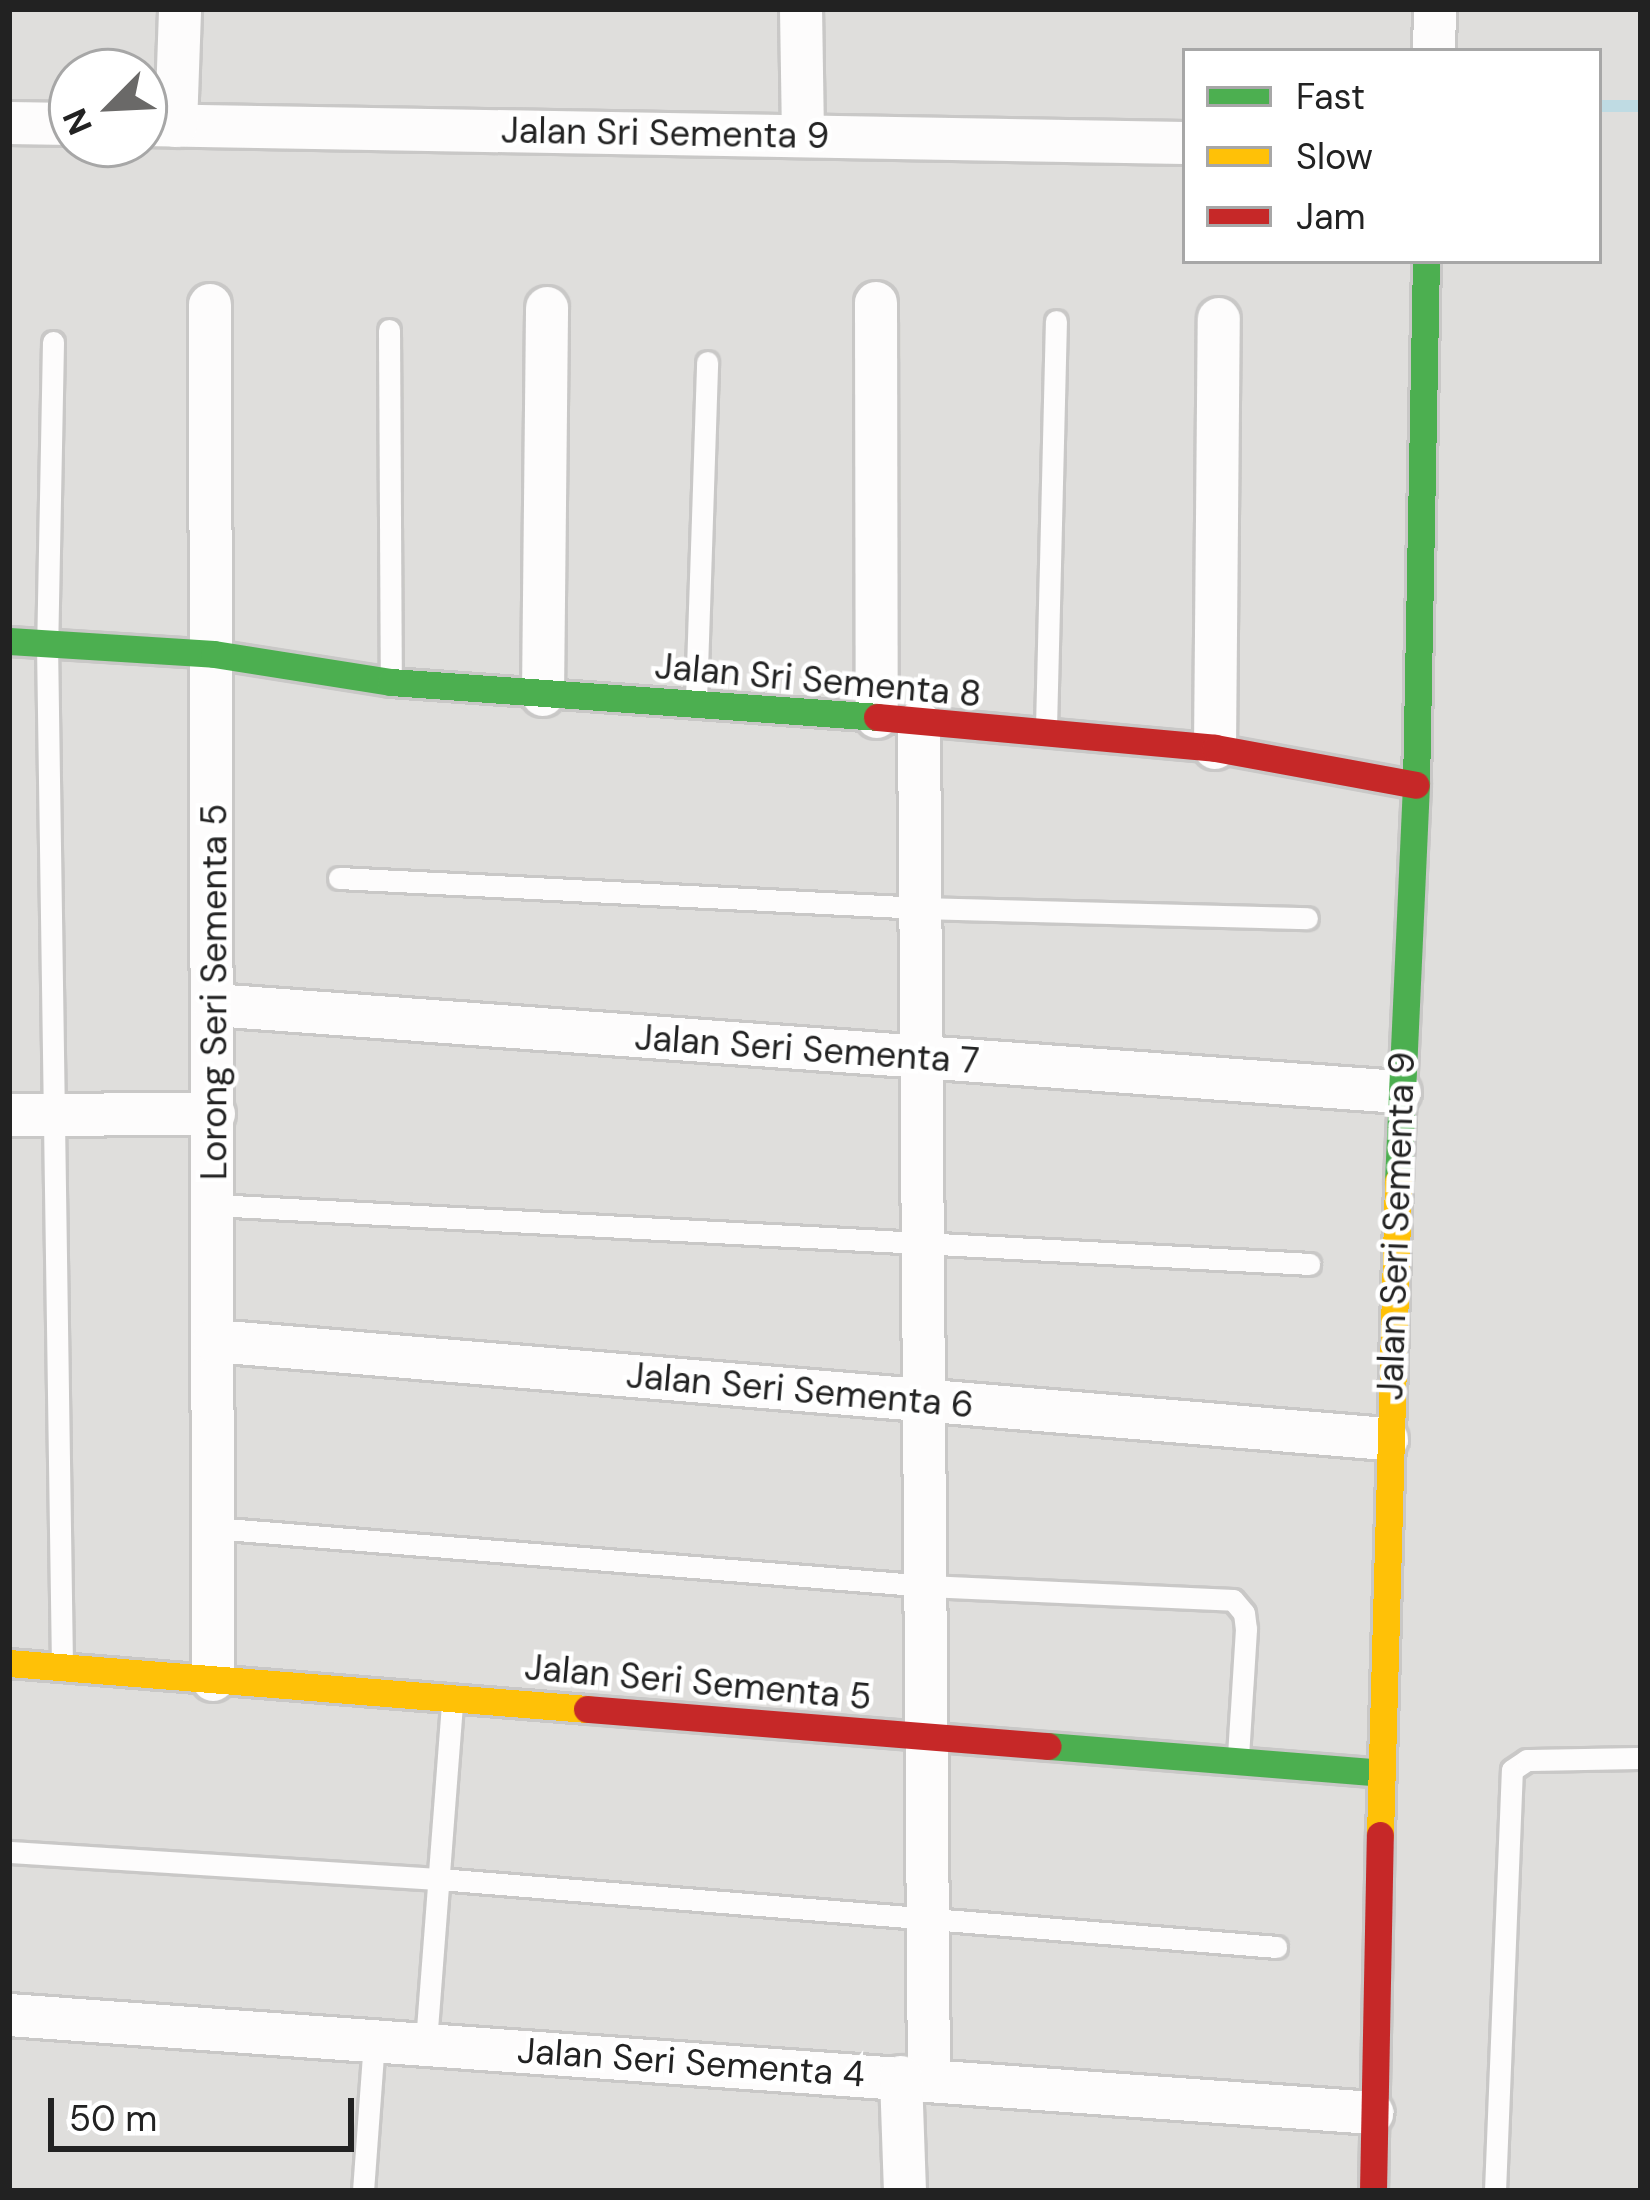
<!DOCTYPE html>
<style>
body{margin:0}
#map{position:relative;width:1650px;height:2200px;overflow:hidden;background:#f0eeeb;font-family:"DM Sans",sans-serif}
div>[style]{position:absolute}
.residential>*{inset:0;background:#dfdedc}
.stream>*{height:12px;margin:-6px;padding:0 6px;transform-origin:6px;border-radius:6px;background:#bfdbe3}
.roads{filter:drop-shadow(3px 0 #c9c8c7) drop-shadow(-3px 0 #c9c8c7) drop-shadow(0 3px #c9c8c7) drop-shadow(0 -3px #c9c8c7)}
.lane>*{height:21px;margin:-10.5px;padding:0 10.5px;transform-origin:10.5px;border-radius:10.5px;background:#fdfcfc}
.street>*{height:42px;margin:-21px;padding:0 21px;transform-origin:21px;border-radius:21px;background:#fdfcfc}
.fast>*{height:27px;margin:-13.5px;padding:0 13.5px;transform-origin:13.5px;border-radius:13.5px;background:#4caf50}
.slow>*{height:27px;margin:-13.5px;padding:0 13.5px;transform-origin:13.5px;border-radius:13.5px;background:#ffc107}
.jam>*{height:27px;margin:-13.5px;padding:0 13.5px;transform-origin:13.5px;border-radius:13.5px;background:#c62828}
span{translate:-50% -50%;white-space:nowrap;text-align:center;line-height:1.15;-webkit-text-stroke:9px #fff;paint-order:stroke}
.street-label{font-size:36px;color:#222}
.frame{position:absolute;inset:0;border:12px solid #222;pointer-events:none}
.legend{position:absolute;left:1182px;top:48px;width:420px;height:216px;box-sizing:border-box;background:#fff;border:3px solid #a7a7a7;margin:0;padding:15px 21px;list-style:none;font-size:36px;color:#222}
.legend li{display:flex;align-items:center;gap:24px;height:60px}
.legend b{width:60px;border:3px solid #a7a7a7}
.north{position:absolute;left:48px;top:48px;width:120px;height:120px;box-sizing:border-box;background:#fff;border:3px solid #a7a7a7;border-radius:50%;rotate:246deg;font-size:33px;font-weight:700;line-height:48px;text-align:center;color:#222}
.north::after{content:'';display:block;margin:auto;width:42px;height:54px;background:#6a6968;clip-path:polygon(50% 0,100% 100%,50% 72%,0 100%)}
.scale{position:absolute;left:48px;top:2098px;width:306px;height:54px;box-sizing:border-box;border:6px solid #222;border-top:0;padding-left:15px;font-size:36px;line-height:42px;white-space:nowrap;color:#222;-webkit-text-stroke:9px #fff;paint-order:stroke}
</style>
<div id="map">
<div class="residential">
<div style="clip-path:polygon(evenodd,9px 9px,1641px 9px,1641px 2191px,9px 2191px,9px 9px,1185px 51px,1599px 51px,1599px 261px,1185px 261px,1185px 51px,9px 9px,72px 72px,144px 72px,144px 144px,72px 144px,72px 72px)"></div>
</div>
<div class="stream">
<div style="left:1599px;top:106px;width:42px"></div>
</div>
<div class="roads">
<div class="lane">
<div style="left:389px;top:330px;width:346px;rotate:89.7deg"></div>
<div style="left:53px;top:342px;width:301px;rotate:91.1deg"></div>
<div style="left:47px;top:643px;width:1018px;rotate:89.16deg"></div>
<div style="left:696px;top:699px;width:337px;rotate:-88.1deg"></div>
<div style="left:1046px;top:728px;width:407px;rotate:-88.6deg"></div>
<div style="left:339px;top:878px;width:583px;rotate:2.95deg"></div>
<div style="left:921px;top:908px;width:386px;rotate:1.5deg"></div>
<div style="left:214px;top:1205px;width:1097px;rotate:3.08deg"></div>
<div style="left:213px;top:1528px;width:716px;rotate:4.64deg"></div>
<div style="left:927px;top:1586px;width:306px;rotate:2.6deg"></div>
<div style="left:1233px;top:1600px;width:17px;rotate:50deg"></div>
<div style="left:1244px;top:1613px;width:16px;rotate:83deg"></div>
<div style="left:1246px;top:1629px;width:126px;rotate:93.6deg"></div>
<div style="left:9px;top:1852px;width:431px;rotate:3.6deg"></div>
<div style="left:439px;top:1879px;width:840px;rotate:4.64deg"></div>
<div style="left:426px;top:2042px;width:341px;rotate:-85.6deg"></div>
<div style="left:363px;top:2191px;width:151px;rotate:-85.8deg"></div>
<div style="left:1495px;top:2191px;width:421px;rotate:-87.7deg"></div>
<div style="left:1512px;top:1770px;width:18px;rotate:-34deg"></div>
<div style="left:1527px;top:1760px;width:114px;rotate:-1deg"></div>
</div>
<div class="street">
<div style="left:801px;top:9px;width:125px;rotate:89.1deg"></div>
<div style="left:1434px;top:51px;width:42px;rotate:-88.6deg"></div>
<div style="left:9px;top:123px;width:63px;rotate:0.9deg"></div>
<div style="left:144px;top:125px;width:1041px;rotate:0.99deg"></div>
<div style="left:176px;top:126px;width:117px;rotate:-88deg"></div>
<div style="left:876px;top:303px;width:414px;rotate:89.9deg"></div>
<div style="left:210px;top:305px;width:1375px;rotate:89.87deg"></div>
<div style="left:543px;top:695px;width:387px;rotate:-89.4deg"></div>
<div style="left:919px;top:722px;width:1358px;rotate:89.58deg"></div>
<div style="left:1215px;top:748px;width:429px;rotate:-89.5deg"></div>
<div style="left:214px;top:1005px;width:1189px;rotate:4.2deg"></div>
<div style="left:9px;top:1115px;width:205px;rotate:-0.3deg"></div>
<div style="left:214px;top:1341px;width:1177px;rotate:4.78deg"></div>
<div style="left:9px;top:2015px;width:1367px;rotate:4.11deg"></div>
<div style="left:901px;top:2077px;width:114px;rotate:88deg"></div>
</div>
<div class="fast">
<div style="left:9px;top:641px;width:205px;rotate:3.6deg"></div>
<div style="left:214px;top:654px;width:179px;rotate:9deg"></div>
<div style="left:391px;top:682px;width:487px;rotate:4.1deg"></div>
<div style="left:1398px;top:1181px;width:396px;rotate:-87.4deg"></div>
<div style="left:1416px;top:785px;width:524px;rotate:-88.91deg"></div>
<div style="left:1048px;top:1746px;width:333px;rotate:4.6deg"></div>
</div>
<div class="slow">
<div style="left:9px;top:1663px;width:580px;rotate:4.55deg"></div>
<div style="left:1380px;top:1835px;width:654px;rotate:-88.42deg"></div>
</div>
<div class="jam">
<div style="left:877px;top:717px;width:339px;rotate:5.2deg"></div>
<div style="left:1215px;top:748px;width:204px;rotate:10.4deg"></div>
<div style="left:587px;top:1709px;width:462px;rotate:4.6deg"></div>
<div style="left:1373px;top:2191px;width:356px;rotate:-88.9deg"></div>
</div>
</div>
<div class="street-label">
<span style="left:665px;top:133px;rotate:1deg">Jalan Sri Sementa 9</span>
<span style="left:818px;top:680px;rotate:5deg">Jalan Sri Sementa 8</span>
<span style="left:214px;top:992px;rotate:-90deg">Lorong Seri Sementa 5</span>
<span style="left:807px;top:1049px;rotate:4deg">Jalan Seri Sementa 7</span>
<span style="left:1396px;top:1226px;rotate:-88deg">Jalan Seri Sementa 9</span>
<span style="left:800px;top:1390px;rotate:5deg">Jalan Seri Sementa 6</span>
<span style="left:698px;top:1682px;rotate:5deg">Jalan Seri Sementa 5</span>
<span style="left:691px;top:2062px;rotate:4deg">Jalan Seri Sementa 4</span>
</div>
<div class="frame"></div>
<ul class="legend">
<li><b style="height:15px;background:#4caf50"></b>Fast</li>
<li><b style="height:15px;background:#ffc107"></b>Slow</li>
<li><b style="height:15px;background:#c62828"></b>Jam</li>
</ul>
<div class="north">N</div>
<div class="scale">50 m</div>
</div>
